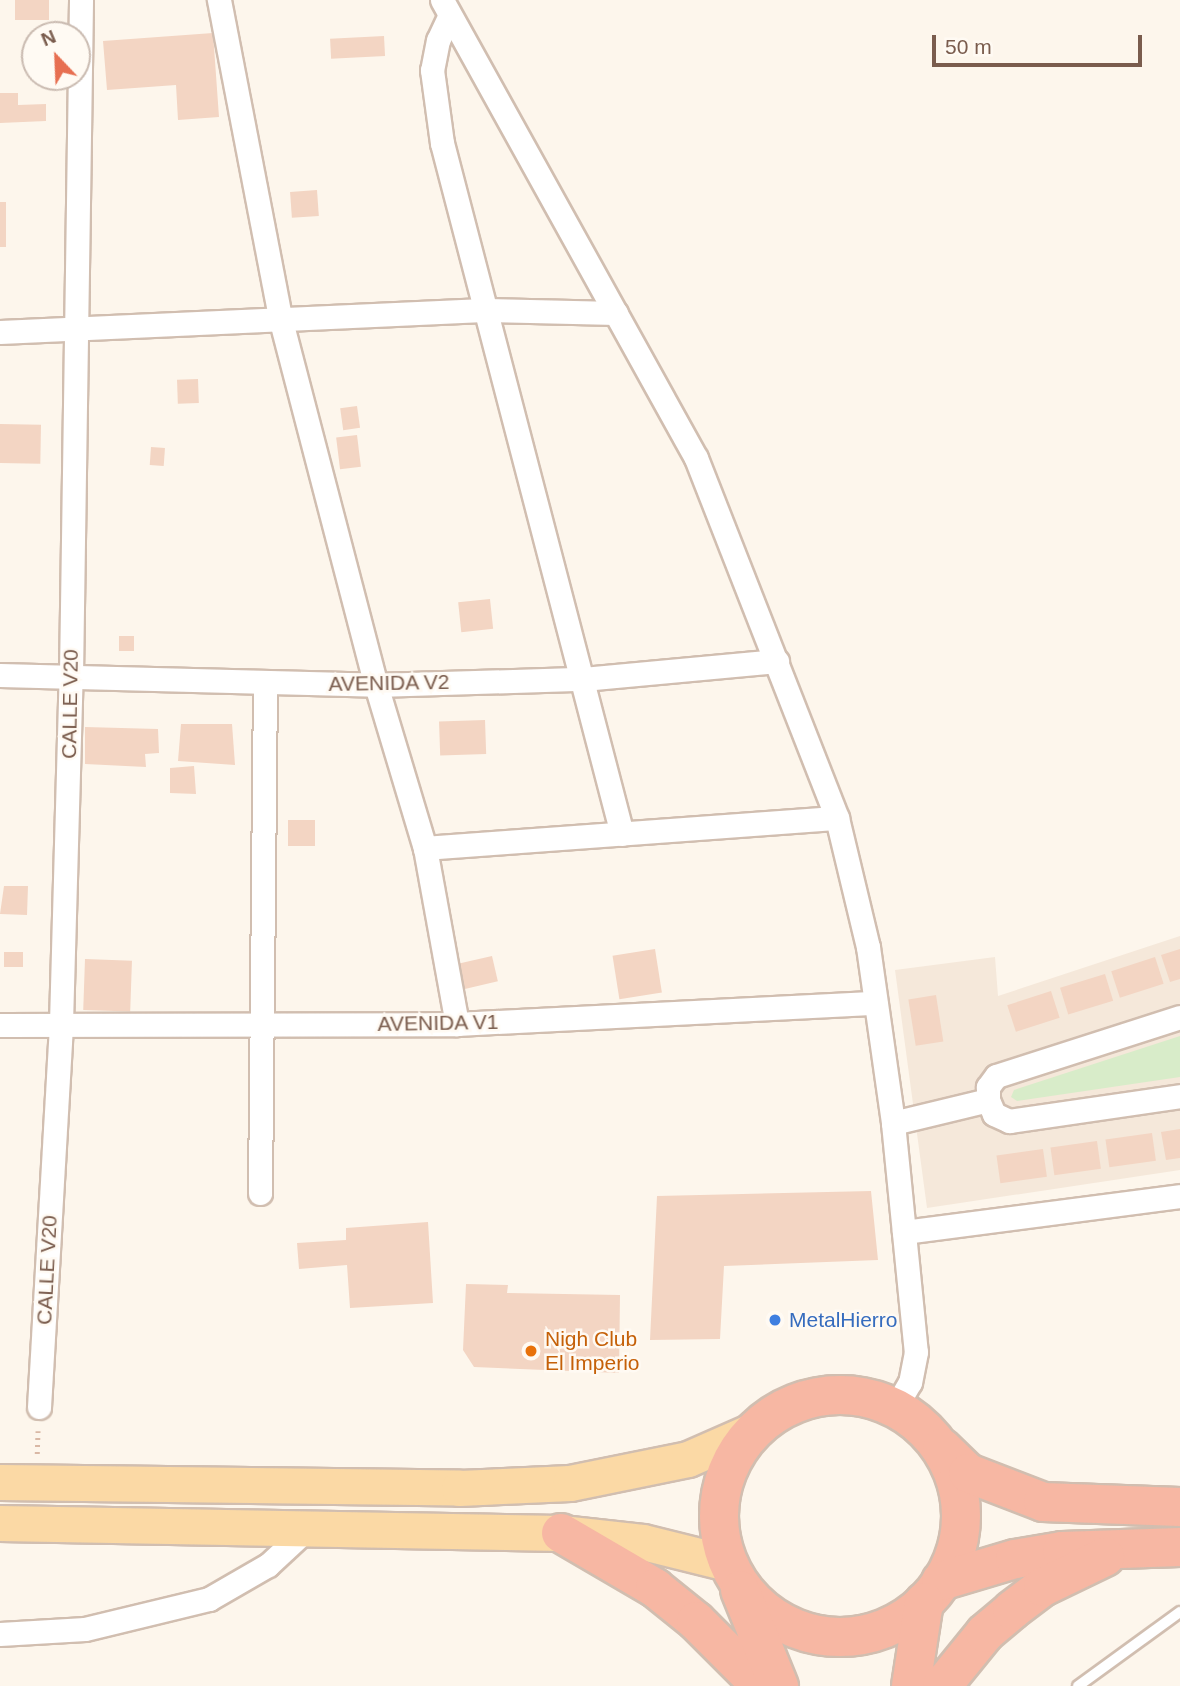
<!DOCTYPE html>
<style>
body{margin:0}
#map{position:relative;width:1180px;height:1686px;overflow:hidden;background:#fdf6ec;font-family:Helvetica,sans-serif}
div>[style]{position:absolute}
.residential>*{inset:0;background:#f5e8da}
.green>*{inset:0;background:#d8ecc9}
.building>*{inset:0;background:#f3d5c3;transform-origin:0 0}
.path>*{height:4.5px;margin-top:-2.25px;transform-origin:0;background:repeating-linear-gradient(90deg,#d9b8a5 0 2px,transparent 0 7px)}
.roads{filter:drop-shadow(2px 0 #d1beb0) drop-shadow(-2px 0 #d1beb0) drop-shadow(0 2px #d1beb0) drop-shadow(0 -2px #d1beb0)}
.lane>*{height:10px;margin:-5px;padding:0 5px;transform-origin:5px;border-radius:5px;background:#fff}
.street>*{height:23px;margin:-11.5px;padding:0 11.5px;transform-origin:11.5px;border-radius:11.5px;background:#fff}
.primary>*{height:35px;margin:-17.5px;padding:0 17.5px;transform-origin:17.5px;border-radius:17.5px;background:#fbd9a5}
.highway>*{height:38px;margin:-19px;padding:0 19px;transform-origin:19px;border-radius:19px;background:#f7b7a3}
.highway>.ring{margin:-19px;padding:0;box-sizing:content-box;background:none;border:38px solid #f7b7a3;border-radius:50%}
.dots>*{width:19px;height:19px;translate:-50% -50%;box-sizing:border-box;border:4px solid #fffaf3;border-radius:50%}
span{translate:-50% -50%;white-space:nowrap;text-align:center;line-height:1.15;-webkit-text-stroke:5px #fffaf3;paint-order:stroke}
.street-label{font-size:21px;color:#7a5c4d}
.shop-label{font-size:21px;color:#366cbe}
.left{translate:0 -50%;text-align:left}
.food-label{font-size:21px;color:#c56008}
.north{position:absolute;left:21px;top:21px;width:70px;height:70px;box-sizing:border-box;background:#fffaf3;border:2px solid #cabbb1;border-radius:50%;rotate:337deg;font-size:19px;font-weight:700;line-height:28px;text-align:center;color:#7a5c4d}
.north::after{content:'';display:block;margin:auto;width:24px;height:32px;background:#e76f51;clip-path:polygon(50% 0,100% 100%,50% 72%,0 100%)}
.scale{position:absolute;left:932px;top:35px;width:210px;height:32px;box-sizing:border-box;border:4px solid #7a5c4d;border-top:0;padding-left:9px;font-size:21px;line-height:24px;white-space:nowrap;color:#7a5c4d;-webkit-text-stroke:5px #fffaf3;paint-order:stroke}
</style>
<div id="map">
<div class="residential">
<div style="clip-path:polygon(1180px 936px,1180px 1170px,927px 1208px,895px 970px,995px 957px,998px 996px)"></div>
</div>
<div class="green">
<div style="clip-path:polygon(1180px 1036px,1180px 1077px,1017px 1101px,1011px 1097px,1014px 1090px)"></div>
</div>
<div class="building">
<div style="left:15px;top:0;width:34px;height:20px"></div>
<div style="clip-path:polygon(213px 33px,219px 117px,178px 120px,176px 85px,107px 90px,103px 41px)"></div>
<div style="left:384px;top:36px;width:20px;height:54px;rotate:87deg"></div>
<div style="clip-path:polygon(0 93px,18px 93px,18px 105px,46px 104px,46px 121px,0 123px)"></div>
<div style="left:317px;top:190px;width:26px;height:27px;rotate:86deg"></div>
<div style="left:0;top:202px;width:6px;height:45px"></div>
<div style="left:198px;top:379px;width:24px;height:21px;rotate:88deg"></div>
<div style="left:357px;top:406px;width:22px;height:17px;rotate:82deg"></div>
<div style="left:0;top:424px;width:41px;height:39px;rotate:1deg"></div>
<div style="left:357px;top:435px;width:32px;height:21px;rotate:83deg"></div>
<div style="left:151px;top:447px;width:14px;height:18px;rotate:4deg"></div>
<div style="left:490px;top:599px;width:30px;height:32px;rotate:84deg"></div>
<div style="left:119px;top:636px;width:15px;height:15px"></div>
<div style="left:485px;top:720px;width:34px;height:46px;rotate:88deg"></div>
<div style="clip-path:polygon(181px 724px,232px 724px,235px 765px,178px 761px)"></div>
<div style="clip-path:polygon(85px 727px,158px 729px,159px 753px,145px 754px,146px 767px,85px 764px)"></div>
<div style="clip-path:polygon(194px 766px,196px 794px,170px 793px,170px 768px)"></div>
<div style="left:288px;top:820px;width:27px;height:26px"></div>
<div style="clip-path:polygon(4px 886px,28px 886px,27px 915px,0 914px)"></div>
<div style="left:655px;top:949px;width:44px;height:43px;rotate:81deg"></div>
<div style="clip-path:polygon(1180px 949px,1180px 979px,1170px 982px,1161px 955px)"></div>
<div style="left:4px;top:952px;width:19px;height:15px"></div>
<div style="left:492px;top:956px;width:26px;height:36px;rotate:77deg"></div>
<div style="left:1155px;top:957px;width:28px;height:46px;rotate:72deg"></div>
<div style="left:85px;top:959px;width:47px;height:51px;rotate:2deg"></div>
<div style="left:1105px;top:974px;width:28px;height:47px;rotate:73deg"></div>
<div style="left:1051px;top:991px;width:28px;height:46px;rotate:72deg"></div>
<div style="left:936px;top:995px;width:47px;height:28px;rotate:81deg"></div>
<div style="clip-path:polygon(1180px 1129px,1180px 1158px,1166px 1160px,1161px 1132px)"></div>
<div style="left:1152px;top:1133px;width:28px;height:47px;rotate:82deg"></div>
<div style="left:1097px;top:1141px;width:28px;height:47px;rotate:82deg"></div>
<div style="left:1043px;top:1149px;width:28px;height:47px;rotate:82deg"></div>
<div style="clip-path:polygon(871px 1191px,878px 1260px,724px 1266px,720px 1339px,650px 1340px,657px 1196px)"></div>
<div style="clip-path:polygon(428px 1222px,433px 1303px,350px 1308px,347px 1265px,299px 1269px,297px 1243px,346px 1240px,346px 1228px)"></div>
<div style="clip-path:polygon(466px 1284px,508px 1285px,507px 1293px,620px 1295px,619px 1373px,474px 1367px,463px 1350px)"></div>
</div>
<div class="path">
<div style="left:37px;top:1454px;width:23px;rotate:-88deg"></div>
</div>
<div class="roads">
<div class="lane">
<div style="left:1078px;top:1686px;width:126px;rotate:-36deg"></div>
</div>
<div class="street">
<div style="left:219px;top:0;width:327px;rotate:79.1deg"></div>
<div style="left:281px;top:321px;width:376px;rotate:75.4deg"></div>
<div style="left:376px;top:685px;width:170px;rotate:73.3deg"></div>
<div style="left:425px;top:848px;width:179px;rotate:79.7deg"></div>
<div style="left:442px;top:0;width:524px;rotate:60.99deg"></div>
<div style="left:696px;top:458px;width:387px;rotate:68.6deg"></div>
<div style="left:837px;top:818px;width:133px;rotate:76.5deg"></div>
<div style="left:868px;top:947px;width:178px;rotate:81.9deg"></div>
<div style="left:893px;top:1123px;width:230px;rotate:84.3deg"></div>
<div style="left:916px;top:1352px;width:31px;rotate:101deg"></div>
<div style="left:910px;top:1382px;width:30px;rotate:120deg"></div>
<div style="left:448px;top:19px;width:23px;rotate:115deg"></div>
<div style="left:438px;top:40px;width:31px;rotate:101deg"></div>
<div style="left:432px;top:70px;width:74px;rotate:82.2deg"></div>
<div style="left:442px;top:143px;width:714px;rotate:75.4deg"></div>
<div style="left:0;top:332px;width:484px;rotate:-2.6deg"></div>
<div style="left:483px;top:310px;width:133px;rotate:1.3deg"></div>
<div style="left:0;top:675px;width:376px;rotate:1.5deg"></div>
<div style="left:376px;top:685px;width:207px;rotate:-1.7deg"></div>
<div style="left:583px;top:679px;width:195px;rotate:-5.3deg"></div>
<div style="left:425px;top:848px;width:413px;rotate:-4.2deg"></div>
<div style="left:1180px;top:1017px;width:193px;rotate:162.2deg"></div>
<div style="left:996px;top:1076px;width:14px;rotate:126deg"></div>
<div style="left:988px;top:1087px;width:13px;rotate:90deg"></div>
<div style="left:988px;top:1100px;width:15px;rotate:67deg"></div>
<div style="left:994px;top:1114px;width:17px;rotate:25deg"></div>
<div style="left:1009px;top:1121px;width:173px;rotate:-8.3deg"></div>
<div style="left:0;top:1025px;width:457px;rotate:-0.1deg"></div>
<div style="left:457px;top:1024px;width:419px;rotate:-2.9deg"></div>
<div style="left:893px;top:1123px;width:98px;rotate:-13.6deg"></div>
<div style="left:260px;top:1193px;width:508px;rotate:-89.44deg"></div>
<div style="left:904px;top:1232px;width:278px;rotate:-7.4deg"></div>
<div style="left:39px;top:1407px;width:385px;rotate:-86.7deg"></div>
<div style="left:61px;top:1023px;width:348px;rotate:-88.4deg"></div>
<div style="left:71px;top:675px;width:675px;rotate:-89.15deg"></div>
<div style="left:0;top:1634px;width:85px;rotate:-3.4deg"></div>
<div style="left:85px;top:1629px;width:128px;rotate:-13.6deg"></div>
<div style="left:209px;top:1599px;width:68px;rotate:-30deg"></div>
<div style="left:268px;top:1565px;width:56px;rotate:-42.8deg"></div>
</div>
<div class="primary">
<div style="left:0;top:1482px;width:459px;rotate:0.7deg"></div>
<div style="left:459px;top:1488px;width:111px;rotate:-2.6deg"></div>
<div style="left:570px;top:1483px;width:120px;rotate:-11.5deg"></div>
<div style="left:688px;top:1459px;width:74px;rotate:-23.8deg"></div>
<div style="left:0;top:1523px;width:561px;rotate:1.02deg"></div>
<div style="left:561px;top:1533px;width:82px;rotate:6.3deg"></div>
<div style="left:643px;top:1542px;width:87px;rotate:14deg"></div>
</div>
<div class="highway">
<div class="ring" style="left:719px;top:1395px;width:204px;height:204px"></div>
<div style="left:942px;top:1448px;width:36px;rotate:44deg"></div>
<div style="left:968px;top:1473px;width:80px;rotate:21.1deg"></div>
<div style="left:1043px;top:1502px;width:137px;rotate:2.1deg"></div>
<div style="left:561px;top:1533px;width:109px;rotate:30.3deg"></div>
<div style="left:655px;top:1588px;width:53px;rotate:38.8deg"></div>
<div style="left:696px;top:1621px;width:92px;rotate:45deg"></div>
<div style="left:941px;top:1581px;width:77px;rotate:-16.6deg"></div>
<div style="left:1015px;top:1559px;width:48px;rotate:-9.7deg"></div>
<div style="left:1062px;top:1551px;width:118px;rotate:-1.9deg"></div>
<div style="left:740px;top:1590px;width:104px;rotate:67.9deg"></div>
<div style="left:911px;top:1686px;width:85px;rotate:-81.2deg"></div>
<div style="left:942px;top:1686px;width:68px;rotate:-50.9deg"></div>
<div style="left:985px;top:1633px;width:35px;rotate:-40deg"></div>
<div style="left:1012px;top:1610px;width:39px;rotate:-37deg"></div>
<div style="left:1043px;top:1587px;width:69px;rotate:-25.8deg"></div>
</div>
</div>
<div class="dots">
<div style="left:775px;top:1320px;background:#3f7fe0"></div>
<div style="left:531px;top:1351px;background:#e8710a"></div>
</div>
<div class="street-label">
<span style="left:389px;top:683px;rotate:-1deg">AVENIDA V2</span>
<span style="left:70px;top:704px;rotate:-89deg">CALLE V20</span>
<span style="left:438px;top:1023px;rotate:-1deg">AVENIDA V1</span>
<span style="left:47px;top:1270px;rotate:-87deg">CALLE V20</span>
</div>
<div class="shop-label">
<span class="left" style="left:789px;top:1320px">MetalHierro</span>
</div>
<div class="food-label">
<span class="left" style="left:545px;top:1351px">Nigh Club<br>El Imperio</span>
</div>
<div class="north">N</div>
<div class="scale">50 m</div>
</div>
